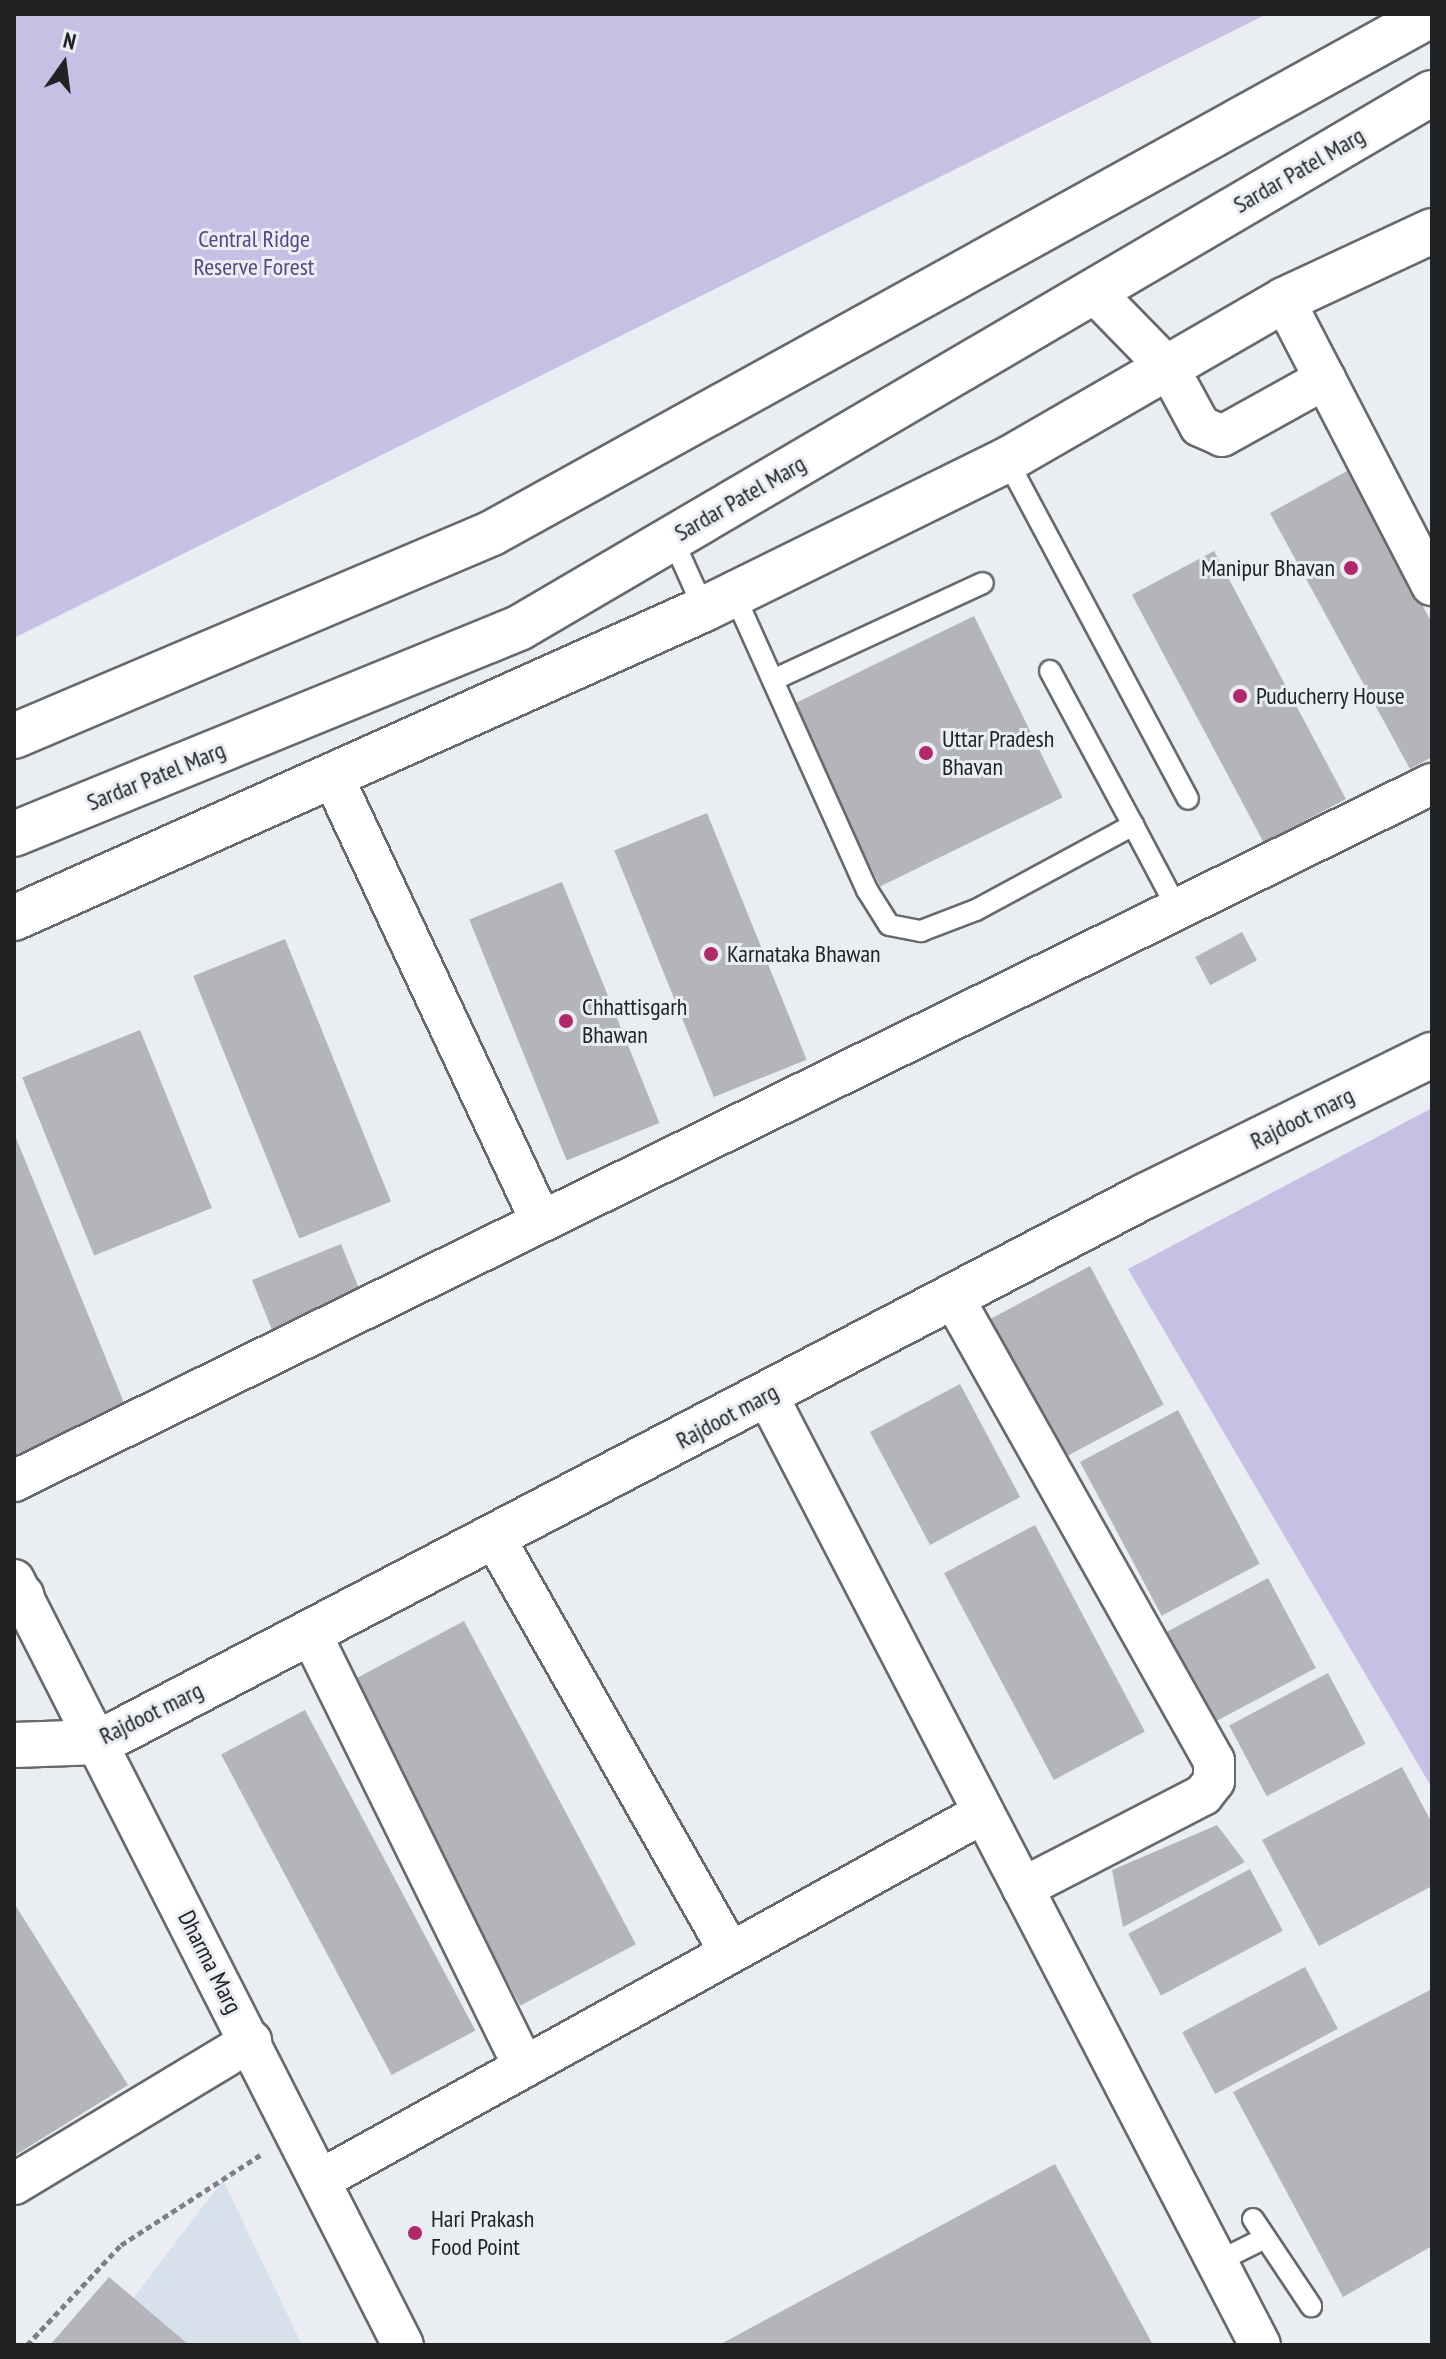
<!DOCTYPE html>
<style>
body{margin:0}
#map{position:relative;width:1446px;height:2359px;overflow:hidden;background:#eaeef3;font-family:"PT Sans Narrow",sans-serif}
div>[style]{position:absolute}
.built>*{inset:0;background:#d7e1eb}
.green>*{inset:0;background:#c6c1e4}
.building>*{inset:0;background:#b3b5ba;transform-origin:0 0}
.path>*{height:5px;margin-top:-2.5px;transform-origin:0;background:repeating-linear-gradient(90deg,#7e8084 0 6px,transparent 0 10px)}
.roads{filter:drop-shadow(2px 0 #666a6d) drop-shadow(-2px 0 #666a6d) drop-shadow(0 2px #666a6d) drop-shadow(0 -2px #666a6d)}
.lane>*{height:20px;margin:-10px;padding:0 10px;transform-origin:10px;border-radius:10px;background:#fff}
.street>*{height:40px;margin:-20px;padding:0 20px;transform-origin:20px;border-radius:20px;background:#fff}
.secondary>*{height:44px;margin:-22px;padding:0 22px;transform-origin:22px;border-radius:22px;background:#fff}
.dots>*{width:22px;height:22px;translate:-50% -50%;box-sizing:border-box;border:4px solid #eaeef3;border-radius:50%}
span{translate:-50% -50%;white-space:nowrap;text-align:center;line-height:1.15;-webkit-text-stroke:6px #eaeef3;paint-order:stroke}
.street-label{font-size:24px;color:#212224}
.park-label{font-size:24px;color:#544784}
.poi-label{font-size:24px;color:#212224}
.right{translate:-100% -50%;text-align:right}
.left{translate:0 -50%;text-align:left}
.frame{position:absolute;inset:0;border:16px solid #212224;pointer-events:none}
.north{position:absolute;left:24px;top:24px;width:80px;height:80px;-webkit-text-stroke:6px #eaeef3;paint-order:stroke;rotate:14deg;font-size:22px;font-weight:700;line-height:32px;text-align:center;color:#212224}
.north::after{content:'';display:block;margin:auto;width:28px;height:36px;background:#212224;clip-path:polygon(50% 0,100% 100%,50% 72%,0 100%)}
</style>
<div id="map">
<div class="built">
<div style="clip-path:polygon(223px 2180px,302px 2345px,98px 2345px)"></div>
</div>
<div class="green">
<div style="clip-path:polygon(14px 14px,1267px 14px,14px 638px)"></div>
<div style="clip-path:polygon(1432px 1108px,1432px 1788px,1128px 1269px)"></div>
</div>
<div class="building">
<div style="clip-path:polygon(1349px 470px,1432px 623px,1432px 757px,1410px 769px,1270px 513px)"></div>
<div style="left:1214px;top:551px;width:281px;height:93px;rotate:62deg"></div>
<div style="left:974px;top:616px;width:202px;height:203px;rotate:64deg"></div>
<div style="left:707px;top:813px;width:266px;height:100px;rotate:68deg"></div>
<div style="left:562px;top:882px;width:260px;height:100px;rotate:68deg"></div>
<div style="left:1242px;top:932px;width:32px;height:53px;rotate:62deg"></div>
<div style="left:285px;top:939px;width:283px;height:99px;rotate:68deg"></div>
<div style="left:140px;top:1030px;width:192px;height:127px;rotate:68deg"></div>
<div style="clip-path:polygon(14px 1133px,129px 1415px,14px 1462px)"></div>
<div style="left:341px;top:1244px;width:58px;height:96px;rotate:68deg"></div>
<div style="left:1090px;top:1266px;width:157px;height:113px;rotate:62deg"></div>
<div style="left:960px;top:1384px;width:128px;height:102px;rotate:62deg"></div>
<div style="left:1178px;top:1410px;width:174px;height:111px;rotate:62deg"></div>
<div style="left:1035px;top:1525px;width:234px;height:103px;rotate:62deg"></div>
<div style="left:1268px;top:1578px;width:102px;height:125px;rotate:62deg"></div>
<div style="left:464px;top:1621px;width:366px;height:131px;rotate:62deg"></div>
<div style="left:1328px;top:1673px;width:80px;height:112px;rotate:62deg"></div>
<div style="left:305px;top:1710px;width:363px;height:95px;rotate:62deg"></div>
<div style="clip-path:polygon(1402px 1767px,1432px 1823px,1432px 1886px,1319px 1946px,1262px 1840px)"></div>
<div style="clip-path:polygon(1217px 1825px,1245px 1862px,1123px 1927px,1112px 1870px)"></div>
<div style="left:1250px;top:1869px;width:70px;height:138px;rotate:62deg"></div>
<div style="clip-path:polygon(14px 1903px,128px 2085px,14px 2156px)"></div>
<div style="left:1305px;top:1967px;width:70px;height:139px;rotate:62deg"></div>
<div style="clip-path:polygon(1432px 1989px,1432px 2246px,1343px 2297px,1233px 2092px)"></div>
<div style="clip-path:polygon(1055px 2164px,1153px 2345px,719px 2345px)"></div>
<div style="clip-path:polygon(109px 2277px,189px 2345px,50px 2345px)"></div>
</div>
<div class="path">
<div style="left:27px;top:2345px;width:137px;rotate:-46.8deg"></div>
<div style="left:121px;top:2245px;width:166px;rotate:-32.9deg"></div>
</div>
<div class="roads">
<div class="lane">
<div style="left:1007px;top:460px;width:384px;rotate:61.9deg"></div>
<div style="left:672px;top:538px;width:78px;rotate:65.7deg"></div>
<div style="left:734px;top:594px;width:325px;rotate:65.8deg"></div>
<div style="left:867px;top:890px;width:41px;rotate:57.8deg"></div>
<div style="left:889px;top:925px;width:33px;rotate:11deg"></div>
<div style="left:921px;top:931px;width:59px;rotate:-20.9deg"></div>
<div style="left:976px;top:910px;width:179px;rotate:-28.4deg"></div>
<div style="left:1133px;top:825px;width:175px;rotate:-118.3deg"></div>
<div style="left:773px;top:680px;width:231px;rotate:-24.8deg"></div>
<div style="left:1133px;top:825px;width:94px;rotate:62.1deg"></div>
<div style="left:1253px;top:2219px;width:105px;rotate:56.3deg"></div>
<div style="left:1217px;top:2262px;width:54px;rotate:-26.6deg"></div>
</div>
<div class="street">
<div style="left:1093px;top:291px;width:109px;rotate:45.7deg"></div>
<div style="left:1169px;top:369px;width:65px;rotate:61.5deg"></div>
<div style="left:1200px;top:426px;width:24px;rotate:24deg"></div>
<div style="left:1222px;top:436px;width:118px;rotate:-29deg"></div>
<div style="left:1284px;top:300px;width:321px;rotate:62.6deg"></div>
<div style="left:332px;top:775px;width:493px;rotate:64.9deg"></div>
<div style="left:953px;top:1297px;width:532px;rotate:60.64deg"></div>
<div style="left:1214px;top:1761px;width:20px;rotate:90deg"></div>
<div style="left:1214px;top:1781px;width:18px;rotate:128deg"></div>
<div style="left:1203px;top:1795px;width:203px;rotate:152.7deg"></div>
<div style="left:767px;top:1395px;width:1070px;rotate:62.57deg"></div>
<div style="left:14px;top:1481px;width:1580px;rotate:-26.18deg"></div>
<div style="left:494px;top:1537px;width:478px;rotate:60.4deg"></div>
<div style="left:14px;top:1580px;width:858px;rotate:63.05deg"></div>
<div style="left:310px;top:1632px;width:485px;rotate:63.8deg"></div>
<div style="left:320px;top:2180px;width:758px;rotate:-28.97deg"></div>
<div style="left:14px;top:2184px;width:277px;rotate:-31.1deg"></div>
</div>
<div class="secondary">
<div style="left:14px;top:736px;width:519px;rotate:-23.01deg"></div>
<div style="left:492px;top:533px;width:1074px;rotate:-28.9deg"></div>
<div style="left:14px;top:834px;width:545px;rotate:-22.19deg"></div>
<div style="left:519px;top:628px;width:1058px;rotate:-30.37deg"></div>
<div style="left:14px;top:918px;width:756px;rotate:-24.12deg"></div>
<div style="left:704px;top:609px;width:338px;rotate:-26.2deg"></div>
<div style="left:1007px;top:460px;width:320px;rotate:-30deg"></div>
<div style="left:1284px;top:300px;width:163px;rotate:-25deg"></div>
<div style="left:14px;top:1601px;width:9px;rotate:-32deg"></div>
<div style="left:14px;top:1745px;width:86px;rotate:-2deg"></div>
<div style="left:100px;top:1742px;width:1179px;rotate:-27.59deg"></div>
<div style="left:1145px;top:1196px;width:320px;rotate:-26.2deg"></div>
</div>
</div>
<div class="dots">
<div style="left:1351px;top:568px;background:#b1296b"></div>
<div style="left:1240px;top:696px;background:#b1296b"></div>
<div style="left:926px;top:753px;background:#b1296b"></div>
<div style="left:711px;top:954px;background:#b1296b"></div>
<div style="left:566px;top:1021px;background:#b1296b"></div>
<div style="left:415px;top:2233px;background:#b1296b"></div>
</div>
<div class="street-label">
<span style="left:1299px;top:170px;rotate:-30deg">Sardar Patel Marg</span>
<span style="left:740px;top:498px;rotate:-30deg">Sardar Patel Marg</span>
<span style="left:156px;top:776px;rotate:-22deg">Sardar Patel Marg</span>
<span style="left:1302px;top:1118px;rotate:-26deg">Rajdoot marg</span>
<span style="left:727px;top:1416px;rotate:-28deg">Rajdoot marg</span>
<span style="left:151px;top:1713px;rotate:-26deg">Rajdoot marg</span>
<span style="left:210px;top:1962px;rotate:63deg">Dharma Marg</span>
</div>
<div class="park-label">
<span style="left:254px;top:253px">Central Ridge<br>Reserve Forest</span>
</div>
<div class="poi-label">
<span class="right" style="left:1335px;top:568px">Manipur Bhavan</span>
<span class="left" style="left:1256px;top:696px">Puducherry House</span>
<span class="left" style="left:942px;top:753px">Uttar Pradesh<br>Bhavan</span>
<span class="left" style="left:727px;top:954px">Karnataka Bhawan</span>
<span class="left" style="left:582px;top:1021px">Chhattisgarh<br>Bhawan</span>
<span class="left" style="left:431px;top:2233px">Hari Prakash<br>Food Point</span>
</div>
<div class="frame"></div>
<div class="north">N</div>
</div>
